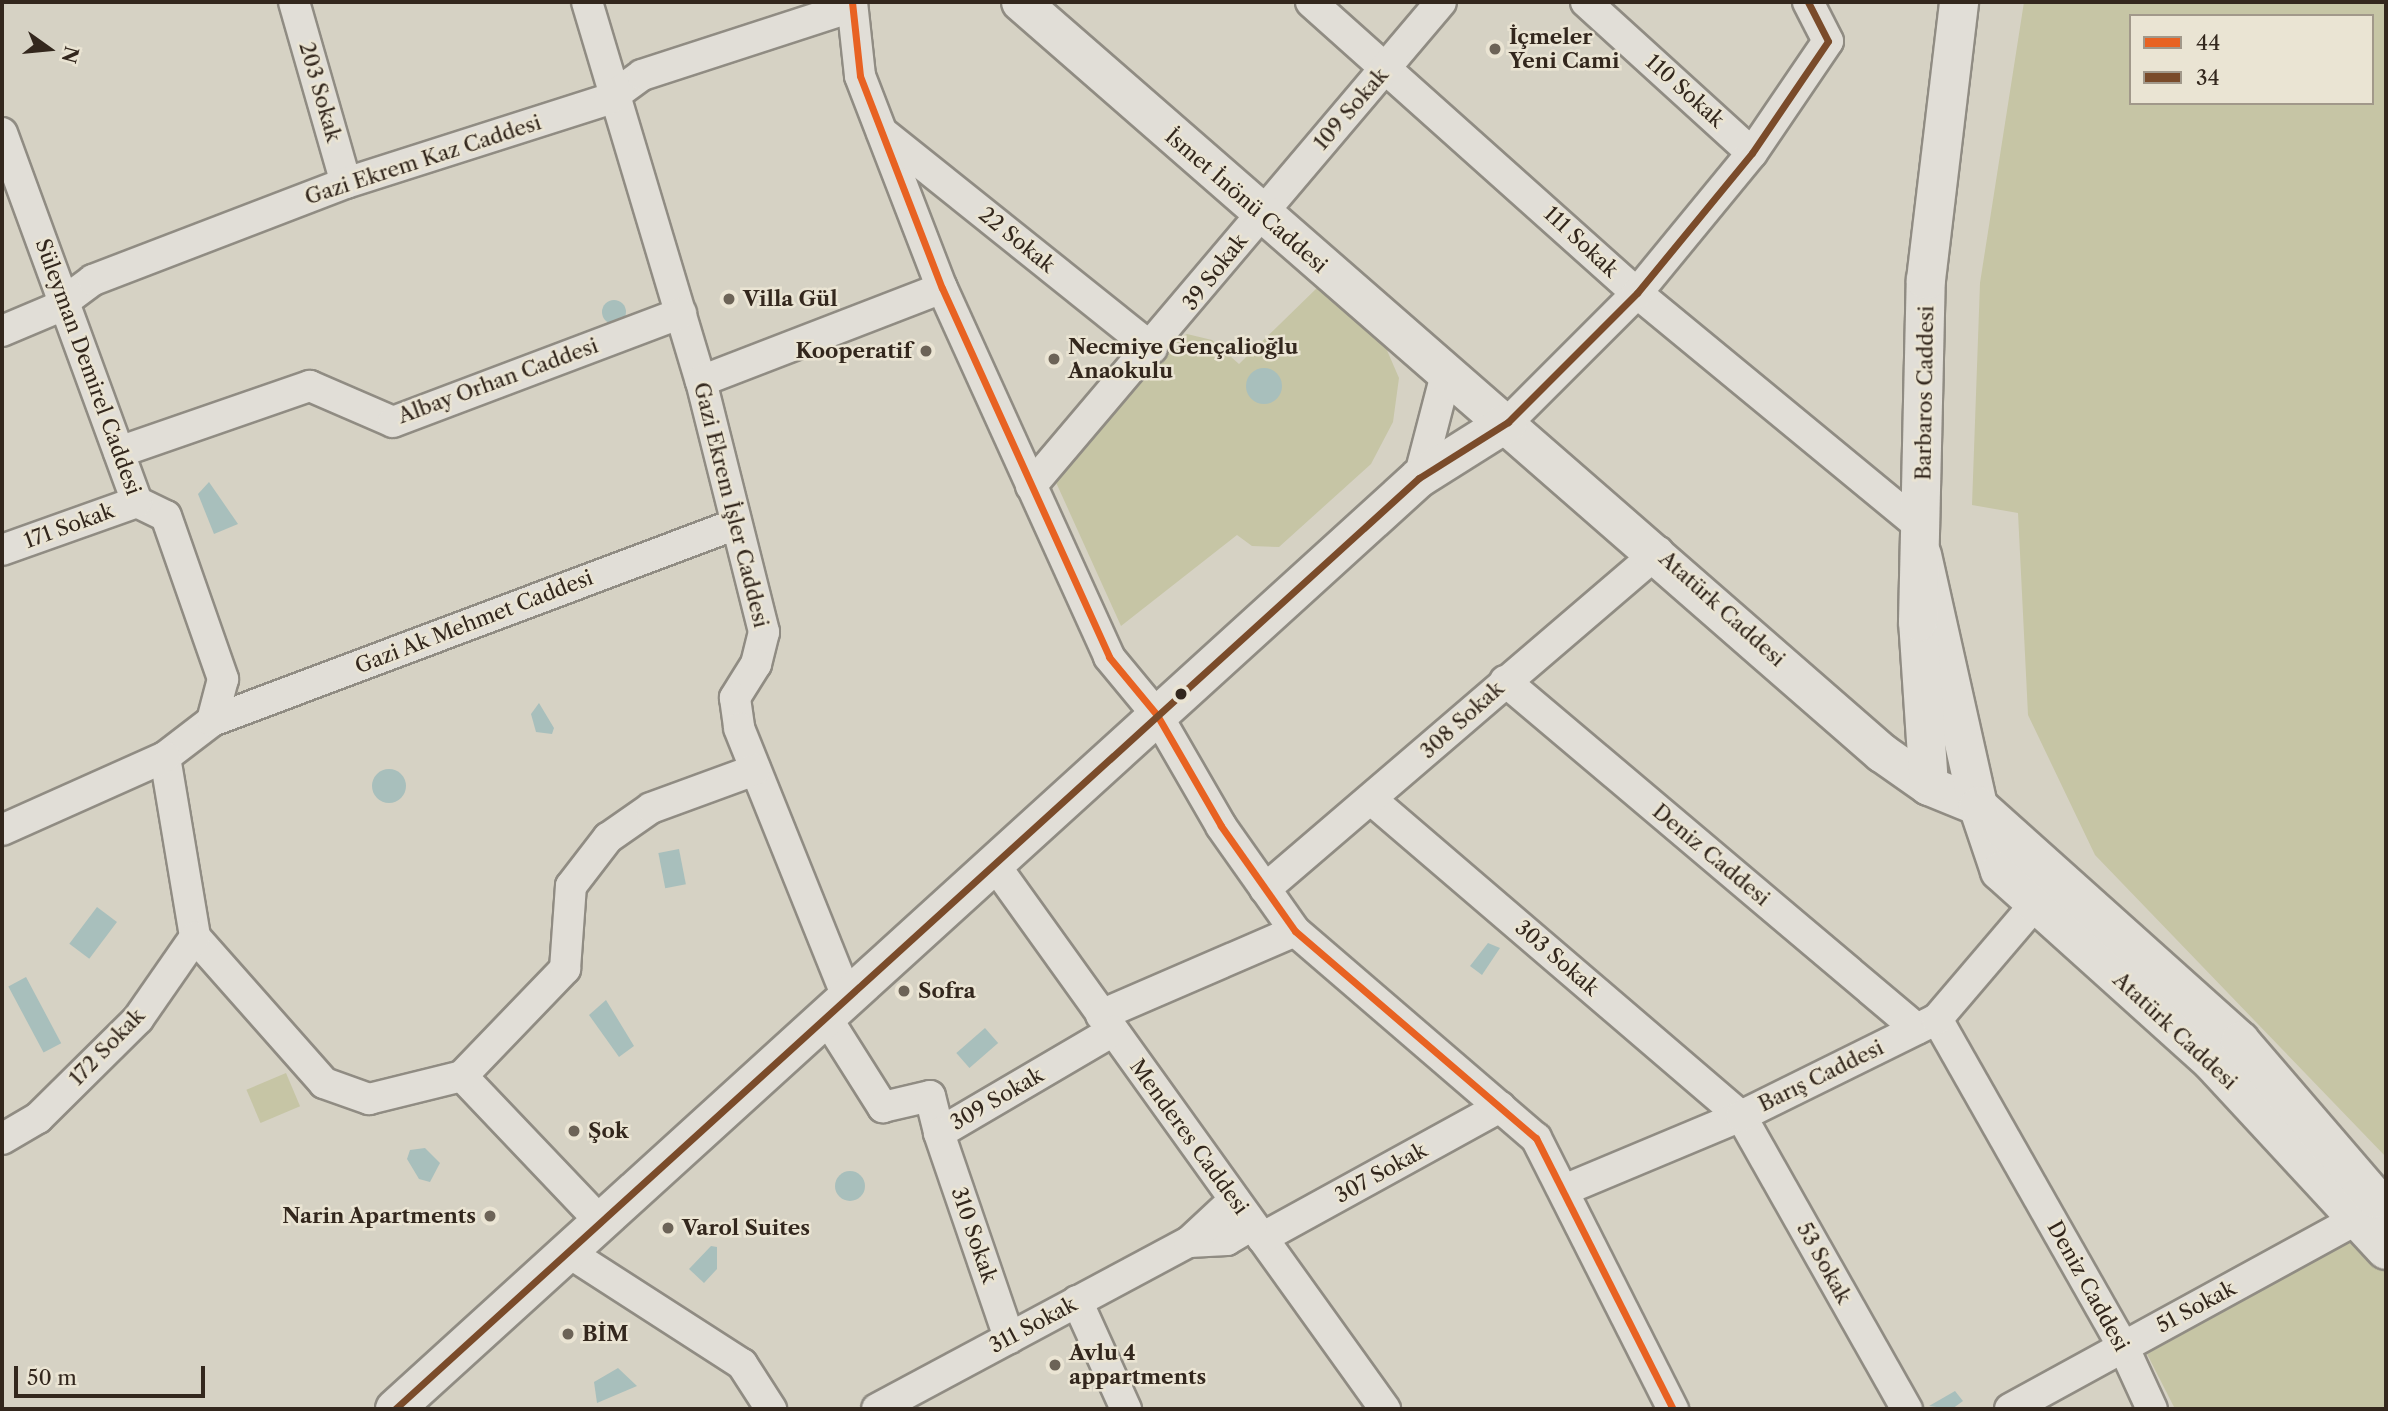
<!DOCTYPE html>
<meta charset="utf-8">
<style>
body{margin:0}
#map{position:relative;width:2388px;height:1411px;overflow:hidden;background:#d6d2c4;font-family:"Libre Caslon Text",serif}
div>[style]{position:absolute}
.green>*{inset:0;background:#c6c5a5;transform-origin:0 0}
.water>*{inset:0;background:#a8bfbc;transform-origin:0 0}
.round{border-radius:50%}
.roads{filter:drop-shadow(2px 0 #908c83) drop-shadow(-2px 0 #908c83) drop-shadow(0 2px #908c83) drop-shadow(0 -2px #908c83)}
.street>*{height:30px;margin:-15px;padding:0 15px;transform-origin:15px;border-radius:15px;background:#e1ded7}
.secondary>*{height:38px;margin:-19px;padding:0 19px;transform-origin:19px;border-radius:19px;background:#e1ded7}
.bus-1>*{height:7px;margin:-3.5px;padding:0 3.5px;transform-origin:3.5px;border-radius:3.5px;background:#e86222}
.bus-2>*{height:7px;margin:-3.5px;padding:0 3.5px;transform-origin:3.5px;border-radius:3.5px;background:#7a4b2a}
.dots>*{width:19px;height:19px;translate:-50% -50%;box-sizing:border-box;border:4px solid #eae4d3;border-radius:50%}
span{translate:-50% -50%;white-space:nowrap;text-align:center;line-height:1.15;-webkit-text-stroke:5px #eae4d3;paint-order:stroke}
.poi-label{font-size:21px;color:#33271d;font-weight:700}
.left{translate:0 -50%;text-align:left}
.right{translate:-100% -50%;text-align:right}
.street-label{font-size:21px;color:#33271d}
.frame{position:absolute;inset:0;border:4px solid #33271d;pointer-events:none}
.legend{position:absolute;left:2129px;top:14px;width:245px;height:91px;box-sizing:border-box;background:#eae4d3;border:2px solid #a1988a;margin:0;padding:9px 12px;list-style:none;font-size:21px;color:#33271d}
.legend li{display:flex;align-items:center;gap:14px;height:35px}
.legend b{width:35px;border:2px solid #a1988a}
.north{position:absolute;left:14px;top:14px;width:70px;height:70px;-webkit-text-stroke:5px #eae4d3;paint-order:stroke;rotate:105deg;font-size:19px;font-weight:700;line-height:28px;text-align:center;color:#33271d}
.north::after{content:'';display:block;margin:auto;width:24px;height:32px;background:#33271d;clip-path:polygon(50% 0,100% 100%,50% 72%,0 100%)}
.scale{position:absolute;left:14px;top:1366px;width:191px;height:32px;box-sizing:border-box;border:4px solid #33271d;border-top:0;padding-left:9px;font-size:21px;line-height:24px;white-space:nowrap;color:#33271d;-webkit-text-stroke:5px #eae4d3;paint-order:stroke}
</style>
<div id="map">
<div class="green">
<div style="clip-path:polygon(evenodd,2024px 2px,2386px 2px,2386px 1157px,2095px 855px,2028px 715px,2018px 513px,1972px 505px,1980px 283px,2024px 2px,2131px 16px,2372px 16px,2372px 103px,2131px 103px,2131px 16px)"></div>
<div style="clip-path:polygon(1319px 286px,1386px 348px,1399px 378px,1393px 422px,1371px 464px,1279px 547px,1252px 546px,1237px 535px,1121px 626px,1054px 478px,1171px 342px,1187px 334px,1212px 340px,1239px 364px)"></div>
<div style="left:286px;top:1073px;width:36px;height:43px;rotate:67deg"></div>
<div style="clip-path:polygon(2359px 1237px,2386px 1274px,2386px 1409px,2175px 1409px,2147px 1354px)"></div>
</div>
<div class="water">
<div class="round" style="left:602px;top:300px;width:24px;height:24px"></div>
<div class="round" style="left:1246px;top:368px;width:36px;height:36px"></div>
<div style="clip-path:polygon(209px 482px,238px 524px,214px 534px,198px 494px)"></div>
<div style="clip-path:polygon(539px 703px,554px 728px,552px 734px,536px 732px,531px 714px)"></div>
<div class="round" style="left:372px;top:769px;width:34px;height:34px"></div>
<div style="left:679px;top:849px;width:36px;height:21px;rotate:79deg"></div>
<div style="left:97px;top:907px;width:25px;height:46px;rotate:37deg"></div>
<div style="clip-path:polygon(1488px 943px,1500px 948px,1482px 975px,1470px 966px)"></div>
<div style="left:26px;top:977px;width:75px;height:20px;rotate:62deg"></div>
<div style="clip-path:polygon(606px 1000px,634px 1046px,619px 1057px,589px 1015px)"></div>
<div style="left:985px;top:1028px;width:20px;height:38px;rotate:49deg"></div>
<div style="clip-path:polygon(425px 1148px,440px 1163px,430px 1182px,419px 1179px,407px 1159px,410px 1150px)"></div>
<div class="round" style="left:835px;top:1171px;width:30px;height:30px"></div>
<div style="clip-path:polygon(711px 1246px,717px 1247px,717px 1269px,704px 1283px,689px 1269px)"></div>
<div style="clip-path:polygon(618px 1368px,637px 1386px,597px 1403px,594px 1382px)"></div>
<div style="clip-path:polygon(1955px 1391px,1963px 1401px,1952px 1409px,1929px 1406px)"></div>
</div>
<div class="roads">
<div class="street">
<div style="left:294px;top:2px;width:188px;rotate:74deg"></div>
<div style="left:587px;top:2px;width:396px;rotate:73.3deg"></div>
<div style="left:701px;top:381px;width:259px;rotate:75.9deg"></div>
<div style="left:764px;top:632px;width:33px;rotate:104deg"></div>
<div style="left:756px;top:664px;width:40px;rotate:122deg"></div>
<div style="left:735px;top:698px;width:30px;rotate:82deg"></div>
<div style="left:739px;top:728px;width:290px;rotate:68.1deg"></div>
<div style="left:852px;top:2px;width:74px;rotate:83.8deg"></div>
<div style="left:860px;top:76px;width:227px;rotate:68.9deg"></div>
<div style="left:942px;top:288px;width:405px;rotate:65.6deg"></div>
<div style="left:1109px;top:657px;width:75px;rotate:50.4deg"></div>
<div style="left:1157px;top:715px;width:128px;rotate:60deg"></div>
<div style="left:1221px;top:826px;width:128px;rotate:54.8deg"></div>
<div style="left:1295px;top:931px;width:318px;rotate:40.7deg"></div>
<div style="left:1536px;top:1138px;width:304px;rotate:63.2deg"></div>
<div style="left:1311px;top:2px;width:437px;rotate:41.8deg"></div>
<div style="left:1637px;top:293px;width:371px;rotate:39.5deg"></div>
<div style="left:1586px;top:2px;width:224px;rotate:42.3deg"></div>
<div style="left:882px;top:132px;width:346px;rotate:38.7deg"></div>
<div style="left:2px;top:133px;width:393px;rotate:69.9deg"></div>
<div style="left:137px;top:502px;width:32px;rotate:26deg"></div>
<div style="left:166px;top:516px;width:173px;rotate:70.7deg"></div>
<div style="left:223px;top:679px;width:43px;rotate:104.7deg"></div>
<div style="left:212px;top:721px;width:59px;rotate:142.5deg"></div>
<div style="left:165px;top:757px;width:182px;rotate:80.5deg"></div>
<div style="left:195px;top:937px;width:195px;rotate:48.5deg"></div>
<div style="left:324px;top:1083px;width:48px;rotate:19.6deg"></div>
<div style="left:369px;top:1099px;width:96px;rotate:-13.9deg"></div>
<div style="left:462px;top:1076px;width:202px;rotate:46.4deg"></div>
<div style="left:2px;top:331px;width:56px;rotate:-22.9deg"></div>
<div style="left:54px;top:309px;width:49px;rotate:-36.6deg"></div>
<div style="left:93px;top:280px;width:271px;rotate:-21deg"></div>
<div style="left:346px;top:183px;width:276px;rotate:-17.7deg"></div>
<div style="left:609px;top:99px;width:41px;rotate:-36deg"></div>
<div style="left:642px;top:75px;width:220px;rotate:-18deg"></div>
<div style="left:701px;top:381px;width:258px;rotate:-21.1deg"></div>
<div style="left:1508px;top:422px;width:182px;rotate:-45deg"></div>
<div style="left:1637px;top:293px;width:181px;rotate:-50.6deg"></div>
<div style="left:1752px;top:153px;width:135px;rotate:-55.8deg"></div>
<div style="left:1828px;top:41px;width:44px;rotate:-117.1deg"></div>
<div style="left:119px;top:452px;width:202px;rotate:-19.1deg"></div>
<div style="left:310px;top:386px;width:90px;rotate:23.4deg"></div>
<div style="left:393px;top:422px;width:308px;rotate:-20.7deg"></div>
<div style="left:1419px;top:478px;width:107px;rotate:-75.4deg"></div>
<div style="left:1031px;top:486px;width:634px;rotate:-49.73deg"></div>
<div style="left:2px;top:550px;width:143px;rotate:-19.6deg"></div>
<div style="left:1505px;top:681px;width:539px;rotate:40.19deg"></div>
<div style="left:212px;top:721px;width:560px;rotate:-20.6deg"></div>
<div style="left:1373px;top:801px;width:484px;rotate:40.6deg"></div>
<div style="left:1741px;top:1116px;width:337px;rotate:60.5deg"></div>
<div style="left:2px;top:830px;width:179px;rotate:-24.1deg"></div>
<div style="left:994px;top:864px;width:671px;rotate:54.34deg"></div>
<div style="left:1265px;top:889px;width:518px;rotate:-40.61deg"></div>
<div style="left:1101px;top:1015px;width:211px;rotate:-23.4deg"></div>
<div style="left:826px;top:1017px;width:107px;rotate:57.7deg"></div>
<div style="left:883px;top:1107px;width:48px;rotate:-13.2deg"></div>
<div style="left:930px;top:1096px;width:38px;rotate:76deg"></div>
<div style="left:939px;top:1133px;width:202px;rotate:-30.4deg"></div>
<div style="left:1937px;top:1019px;width:376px;rotate:60.4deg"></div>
<div style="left:2123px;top:1346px;width:69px;rotate:65.3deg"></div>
<div style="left:462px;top:1076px;width:149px;rotate:-46.1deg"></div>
<div style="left:565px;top:969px;width:83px;rotate:-85.9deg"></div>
<div style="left:571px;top:886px;width:61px;rotate:-52.4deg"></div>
<div style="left:608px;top:838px;width:52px;rotate:-34.9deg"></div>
<div style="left:651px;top:808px;width:111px;rotate:-20.1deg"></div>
<div style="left:939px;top:1133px;width:217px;rotate:71.1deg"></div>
<div style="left:2px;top:1139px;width:42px;rotate:-30.3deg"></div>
<div style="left:38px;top:1118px;width:141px;rotate:-44.7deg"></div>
<div style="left:138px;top:1019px;width:100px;rotate:-55.2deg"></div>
<div style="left:1564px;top:1190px;width:192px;rotate:-22.7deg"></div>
<div style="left:1741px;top:1116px;width:219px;rotate:-26.3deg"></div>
<div style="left:1937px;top:1019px;width:153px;rotate:-49.5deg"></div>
<div style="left:1262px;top:1238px;width:272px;rotate:-28.8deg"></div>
<div style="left:1189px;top:1242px;width:38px;rotate:-3deg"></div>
<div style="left:1227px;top:1240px;width:29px;rotate:-31deg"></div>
<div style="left:568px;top:1252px;width:207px;rotate:32.8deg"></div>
<div style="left:742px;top:1364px;width:54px;rotate:57.2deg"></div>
<div style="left:1077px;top:1301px;width:119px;rotate:65.6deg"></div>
<div style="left:877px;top:1409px;width:354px;rotate:-28.2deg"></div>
<div style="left:1189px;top:1242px;width:62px;rotate:-43deg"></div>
<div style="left:2010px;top:1409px;width:416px;rotate:-28.7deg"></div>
</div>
<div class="secondary">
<div style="left:1021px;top:2px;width:1143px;rotate:41.1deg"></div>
<div style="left:1882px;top:753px;width:57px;rotate:35.1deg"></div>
<div style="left:1929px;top:786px;width:53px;rotate:22.2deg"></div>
<div style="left:1978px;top:806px;width:69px;rotate:71.3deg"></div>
<div style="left:2000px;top:871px;width:285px;rotate:42deg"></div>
<div style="left:2212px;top:1062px;width:256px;rotate:47.2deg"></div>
<div style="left:1922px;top:555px;width:257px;rotate:77.4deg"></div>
<div style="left:1978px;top:806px;width:352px;rotate:41.9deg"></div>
<div style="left:2240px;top:1041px;width:208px;rotate:49.3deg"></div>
<div style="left:1929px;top:786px;width:164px;rotate:-93.8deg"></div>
<div style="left:1918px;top:622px;width:342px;rotate:-88.7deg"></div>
<div style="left:1926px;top:280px;width:280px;rotate:-83.2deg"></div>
<div style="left:395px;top:1409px;width:1384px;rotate:-42.28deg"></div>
<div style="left:1419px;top:478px;width:105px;rotate:-32.2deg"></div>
</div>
</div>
<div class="bus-1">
<div style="left:852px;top:2px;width:74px;rotate:83.8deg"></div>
<div style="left:860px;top:76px;width:227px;rotate:68.9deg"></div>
<div style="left:942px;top:288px;width:405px;rotate:65.6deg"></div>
<div style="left:1109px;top:657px;width:75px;rotate:50.4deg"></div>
<div style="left:1157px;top:715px;width:128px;rotate:60deg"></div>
<div style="left:1221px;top:826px;width:128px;rotate:54.8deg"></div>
<div style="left:1295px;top:931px;width:318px;rotate:40.7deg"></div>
<div style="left:1536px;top:1138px;width:304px;rotate:63.2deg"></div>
</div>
<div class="bus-2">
<div style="left:395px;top:1409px;width:1384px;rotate:-42.28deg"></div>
<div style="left:1419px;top:478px;width:105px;rotate:-32.2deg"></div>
<div style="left:1508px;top:422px;width:182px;rotate:-45deg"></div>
<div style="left:1637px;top:293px;width:181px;rotate:-50.6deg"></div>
<div style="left:1752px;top:153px;width:135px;rotate:-55.8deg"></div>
<div style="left:1828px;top:41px;width:44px;rotate:-117.1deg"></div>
</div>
<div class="dots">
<div style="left:1495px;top:49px;background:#6c6357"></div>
<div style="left:729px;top:299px;background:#6c6357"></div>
<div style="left:926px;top:351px;background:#6c6357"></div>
<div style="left:1054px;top:359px;background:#6c6357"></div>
<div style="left:1181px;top:694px;background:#33271d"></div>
<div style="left:904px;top:991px;background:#6c6357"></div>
<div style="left:574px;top:1131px;background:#6c6357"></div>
<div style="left:490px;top:1216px;background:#6c6357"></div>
<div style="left:668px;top:1228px;background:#6c6357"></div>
<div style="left:568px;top:1334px;background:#6c6357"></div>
<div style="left:1055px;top:1365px;background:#6c6357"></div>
</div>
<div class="poi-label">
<span class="left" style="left:1509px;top:49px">İçmeler<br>Yeni Cami</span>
<span class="left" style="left:743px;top:299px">Villa Gül</span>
<span class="left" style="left:1068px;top:359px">Necmiye Gençalioğlu<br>Anaokulu</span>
<span class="right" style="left:912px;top:351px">Kooperatif</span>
<span class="left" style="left:918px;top:991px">Sofra</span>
<span class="left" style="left:588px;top:1131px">Şok</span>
<span class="right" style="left:476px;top:1216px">Narin Apartments</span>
<span class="left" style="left:682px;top:1228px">Varol Suites</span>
<span class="left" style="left:582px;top:1334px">BİM</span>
<span class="left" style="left:1069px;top:1365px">Avlu 4<br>appartments</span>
</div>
<div class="street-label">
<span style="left:1685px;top:91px;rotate:42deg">110 Sokak</span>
<span style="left:320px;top:92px;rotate:74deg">203 Sokak</span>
<span style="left:1351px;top:109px;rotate:-49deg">109 Sokak</span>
<span style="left:423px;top:160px;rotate:-18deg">Gazi Ekrem Kaz Caddesi</span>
<span style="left:1246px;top:201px;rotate:41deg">İsmet İnönü Caddesi</span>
<span style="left:1017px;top:240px;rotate:39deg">22 Sokak</span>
<span style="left:1581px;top:242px;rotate:43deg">111 Sokak</span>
<span style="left:1215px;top:272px;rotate:-52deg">39 Sokak</span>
<span style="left:88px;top:367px;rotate:70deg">Süleyman Demirel Caddesi</span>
<span style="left:498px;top:381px;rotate:-20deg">Albay Orhan Caddesi</span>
<span style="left:1925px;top:393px;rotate:-89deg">Barbaros Caddesi</span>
<span style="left:731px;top:505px;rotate:76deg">Gazi Ekrem İşler Caddesi</span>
<span style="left:69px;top:526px;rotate:-20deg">171 Sokak</span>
<span style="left:1722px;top:609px;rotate:42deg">Atatürk Caddesi</span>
<span style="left:474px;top:622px;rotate:-21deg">Gazi Ak Mehmet Caddesi</span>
<span style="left:1462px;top:720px;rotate:-42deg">308 Sokak</span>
<span style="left:1711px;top:855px;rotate:40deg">Deniz Caddesi</span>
<span style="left:1557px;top:958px;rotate:41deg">303 Sokak</span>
<span style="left:2175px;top:1031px;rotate:43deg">Atatürk Caddesi</span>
<span style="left:107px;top:1047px;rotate:-46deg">172 Sokak</span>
<span style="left:1821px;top:1076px;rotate:-26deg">Barış Caddesi</span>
<span style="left:997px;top:1099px;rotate:-30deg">309 Sokak</span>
<span style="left:1189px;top:1137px;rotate:54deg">Menderes Caddesi</span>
<span style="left:1381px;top:1173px;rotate:-29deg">307 Sokak</span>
<span style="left:974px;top:1235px;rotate:71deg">310 Sokak</span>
<span style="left:1824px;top:1263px;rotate:61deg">53 Sokak</span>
<span style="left:2088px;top:1286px;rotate:61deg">Deniz Caddesi</span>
<span style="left:2196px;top:1307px;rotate:-28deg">51 Sokak</span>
<span style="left:1033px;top:1325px;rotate:-28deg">311 Sokak</span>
</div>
<div class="frame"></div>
<ul class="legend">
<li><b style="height:9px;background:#e86222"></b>44</li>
<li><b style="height:9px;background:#7a4b2a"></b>34</li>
</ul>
<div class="north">N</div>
<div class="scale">50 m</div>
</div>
